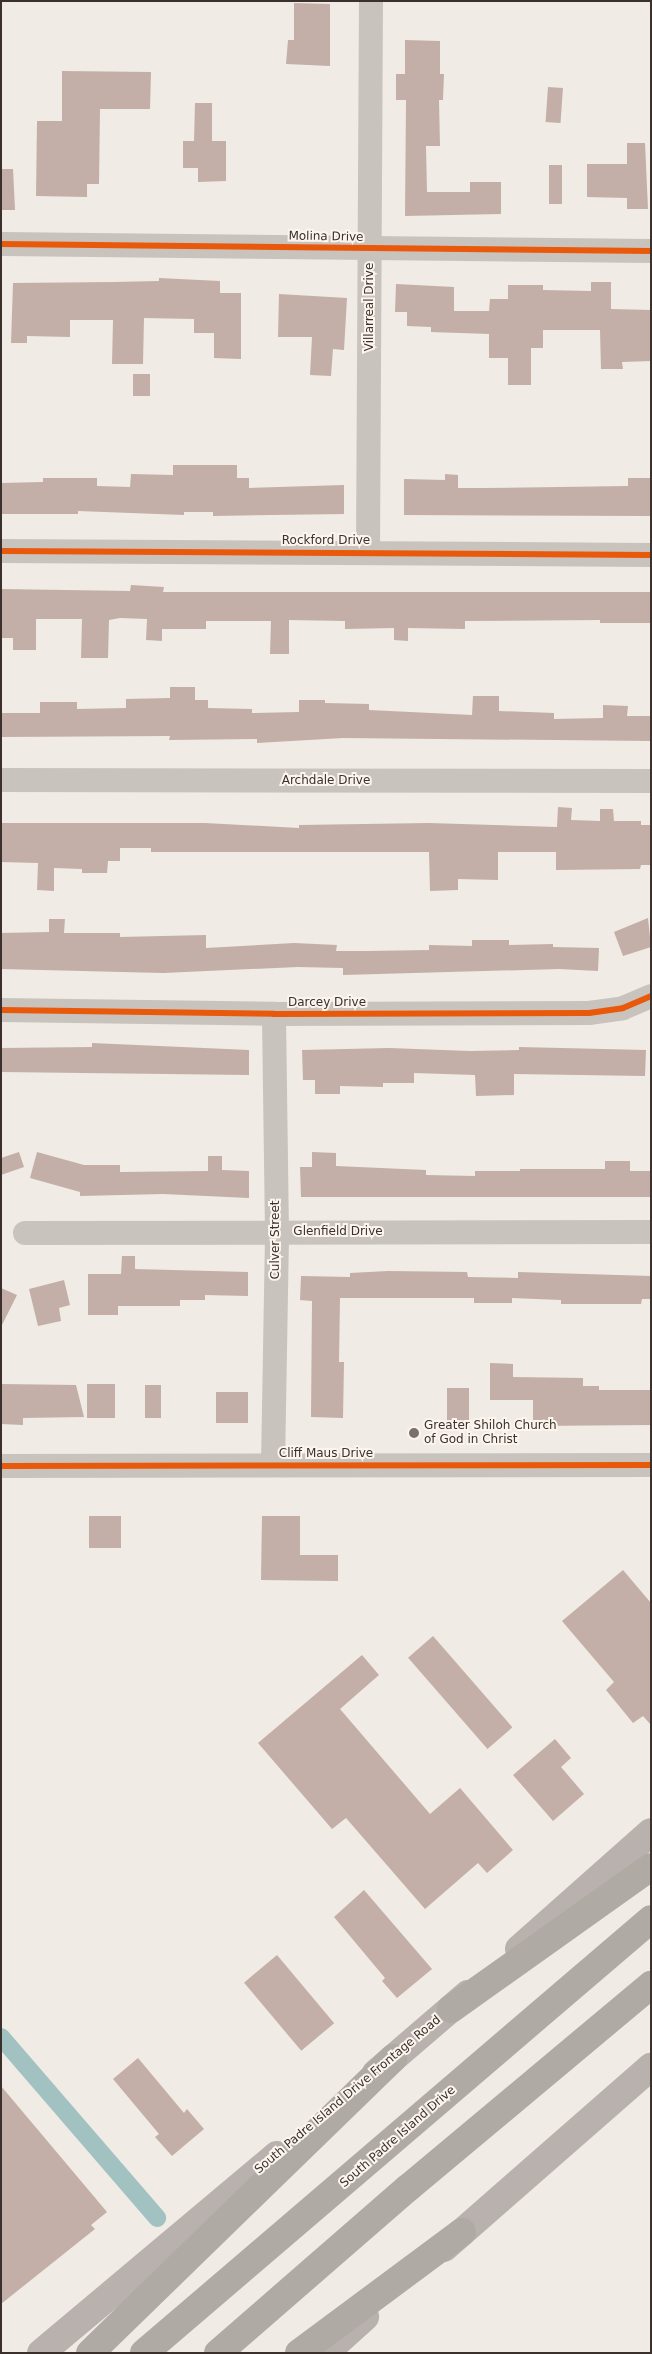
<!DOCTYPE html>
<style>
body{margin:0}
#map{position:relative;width:652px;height:2354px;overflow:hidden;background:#f0ebe5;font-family:"DejaVu Sans",sans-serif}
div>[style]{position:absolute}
.canal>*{height:18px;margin:-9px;padding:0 9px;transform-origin:9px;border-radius:9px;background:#a1c2c1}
.building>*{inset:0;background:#c3afa7;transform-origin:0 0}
.minor>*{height:24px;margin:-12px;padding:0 12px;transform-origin:12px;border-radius:12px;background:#c9c3be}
.major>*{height:28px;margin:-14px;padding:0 14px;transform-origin:14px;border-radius:14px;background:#b8b1ad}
.highway>*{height:28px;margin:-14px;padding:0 14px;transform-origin:14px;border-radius:14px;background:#afaaa4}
.cycleway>*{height:6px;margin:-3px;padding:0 3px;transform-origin:3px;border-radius:3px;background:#e8590c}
.dots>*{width:14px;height:14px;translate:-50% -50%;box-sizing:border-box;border:2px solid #fbf5ee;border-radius:50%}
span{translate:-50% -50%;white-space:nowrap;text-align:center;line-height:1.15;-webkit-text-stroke:4px #fbf5ee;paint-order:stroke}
.street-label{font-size:12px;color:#3b302b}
.poi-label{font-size:12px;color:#3b302b}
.left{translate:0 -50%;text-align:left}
.frame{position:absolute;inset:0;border:2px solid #3b302b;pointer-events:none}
</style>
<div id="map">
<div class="canal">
<div style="left:1px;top:2037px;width:239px;rotate:49.2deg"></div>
</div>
<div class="building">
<div style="clip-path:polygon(294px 3px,330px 4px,330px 66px,286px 64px,288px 40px,294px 40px)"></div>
<div style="clip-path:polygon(405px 40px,440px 41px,440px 74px,444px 74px,443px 100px,439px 100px,440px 146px,426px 146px,427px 192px,470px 192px,470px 182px,501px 182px,501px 214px,405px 216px,406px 100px,396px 100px,396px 74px,405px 74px)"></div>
<div style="clip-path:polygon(62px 71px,151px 72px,150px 109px,100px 109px,99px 184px,87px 184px,87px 197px,36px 196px,37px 121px,62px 121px)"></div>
<div style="left:548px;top:87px;width:15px;height:35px;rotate:4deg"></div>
<div style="clip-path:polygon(195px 103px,212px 103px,212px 141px,226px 141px,226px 181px,198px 182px,198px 168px,183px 168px,183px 141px,194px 141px)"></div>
<div style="clip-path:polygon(627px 143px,645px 143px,648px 209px,627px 209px,627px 198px,587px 197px,587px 164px,627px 164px)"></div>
<div style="left:549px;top:165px;width:13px;height:39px"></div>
<div style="clip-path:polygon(1px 169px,13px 169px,15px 210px,1px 210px)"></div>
<div style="clip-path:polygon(159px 278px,220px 281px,220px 293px,241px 293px,241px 359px,214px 358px,214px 333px,194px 333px,194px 319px,144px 318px,143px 364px,112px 364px,113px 320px,70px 320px,70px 337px,27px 336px,27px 343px,11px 343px,13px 283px,114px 282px,159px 281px)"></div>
<div style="clip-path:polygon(591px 282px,611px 282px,611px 309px,651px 310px,651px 361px,622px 362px,623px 369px,601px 369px,600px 330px,543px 330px,543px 348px,531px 348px,531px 385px,508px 385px,508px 358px,489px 358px,489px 334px,431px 332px,431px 327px,407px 326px,407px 312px,395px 312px,396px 284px,454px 287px,454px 311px,489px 311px,490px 299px,508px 299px,508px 285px,543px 285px,543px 290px,591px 291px)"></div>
<div style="clip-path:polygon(279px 294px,347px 298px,344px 350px,333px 349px,331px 376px,310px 375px,312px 337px,278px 337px)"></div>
<div style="left:133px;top:374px;width:17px;height:22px"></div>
<div style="clip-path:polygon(173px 465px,237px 465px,237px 478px,249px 478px,249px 488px,344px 485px,344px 514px,213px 516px,213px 512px,184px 512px,184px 515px,78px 511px,78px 514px,1px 514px,1px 483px,43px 482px,43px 478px,97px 478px,97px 486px,130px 487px,131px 474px,173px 475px)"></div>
<div style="clip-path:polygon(445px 474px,458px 475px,458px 488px,484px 488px,628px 486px,628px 478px,651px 478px,651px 516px,404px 515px,404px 479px,445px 480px)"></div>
<div style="clip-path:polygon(131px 585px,164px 587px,163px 592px,651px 592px,651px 623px,600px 623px,600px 620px,465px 621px,465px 629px,408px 628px,408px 641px,394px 640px,394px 628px,345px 629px,345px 621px,289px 620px,289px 654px,270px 654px,271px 621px,206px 621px,206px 629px,162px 629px,162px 641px,146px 640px,147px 619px,120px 618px,109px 620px,108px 658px,81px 658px,82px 619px,36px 619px,36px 650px,13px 650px,13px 638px,1px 638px,1px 589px,130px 591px)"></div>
<div style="clip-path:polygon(170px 687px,195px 687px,195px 700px,208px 700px,208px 708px,252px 709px,252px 713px,299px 712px,299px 700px,325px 700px,325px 703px,369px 704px,369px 710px,472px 715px,473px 696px,499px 696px,499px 711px,554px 713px,554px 719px,603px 718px,603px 705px,628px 706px,627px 716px,651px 716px,651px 741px,343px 738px,257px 743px,257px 739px,169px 740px,170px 736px,1px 737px,1px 713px,40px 713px,40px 702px,77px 702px,77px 709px,126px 708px,126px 699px,170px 698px)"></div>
<div style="clip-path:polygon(558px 807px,572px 808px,571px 820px,600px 821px,600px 809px,613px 809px,614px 821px,641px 821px,641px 825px,651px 825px,651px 865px,641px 865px,640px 869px,556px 870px,556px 852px,498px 852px,498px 880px,458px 879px,458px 890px,430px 891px,429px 852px,151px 852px,151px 848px,120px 848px,120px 861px,108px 861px,107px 873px,82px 873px,82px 869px,54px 868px,54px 891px,37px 890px,38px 863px,1px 862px,1px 823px,205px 823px,299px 828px,299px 825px,429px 823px,557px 827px)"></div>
<div style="clip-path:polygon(648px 918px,651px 947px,623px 956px,614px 932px)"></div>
<div style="clip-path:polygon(49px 919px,65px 919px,64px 933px,120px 933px,120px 937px,206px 935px,206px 948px,294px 943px,337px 945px,336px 951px,368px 951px,429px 950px,429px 945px,472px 946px,472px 940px,509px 940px,509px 945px,553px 944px,553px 947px,599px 948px,598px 971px,559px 969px,343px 975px,343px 968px,298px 967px,163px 973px,1px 969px,1px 933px,49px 932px)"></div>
<div style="clip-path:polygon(92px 1043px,249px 1050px,249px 1075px,1px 1072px,1px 1048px,92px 1047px)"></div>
<div style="clip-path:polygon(519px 1047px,646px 1050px,645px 1076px,514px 1074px,514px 1095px,476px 1096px,475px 1075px,414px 1073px,414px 1083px,383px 1083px,383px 1087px,340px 1086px,340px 1094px,315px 1094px,315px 1080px,303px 1080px,302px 1050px,389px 1048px,470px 1051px,519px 1050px)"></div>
<div style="clip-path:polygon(19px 1152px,24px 1167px,1px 1175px,1px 1158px)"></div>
<div style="clip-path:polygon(37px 1152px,84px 1165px,120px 1165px,120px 1172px,208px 1171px,208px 1156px,222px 1156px,222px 1170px,249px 1171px,249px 1198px,163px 1194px,80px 1196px,80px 1192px,30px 1178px)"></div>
<div style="clip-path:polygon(312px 1152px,336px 1153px,336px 1166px,426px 1170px,426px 1175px,475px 1176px,475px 1171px,520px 1171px,520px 1169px,605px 1169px,605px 1161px,630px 1161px,630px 1171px,651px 1171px,651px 1197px,301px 1197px,300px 1167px,312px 1167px)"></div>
<div style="clip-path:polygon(122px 1256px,135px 1256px,135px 1269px,248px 1272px,248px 1296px,205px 1295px,205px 1300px,180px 1300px,180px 1306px,118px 1306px,118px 1315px,88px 1315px,88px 1274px,121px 1274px)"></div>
<div style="clip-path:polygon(388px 1271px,467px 1272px,468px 1277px,518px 1278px,518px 1272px,651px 1276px,651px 1299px,642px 1299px,641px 1304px,561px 1304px,561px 1300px,512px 1298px,512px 1303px,474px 1303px,474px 1298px,340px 1298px,339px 1362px,344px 1362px,343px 1418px,311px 1417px,312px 1301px,300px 1300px,301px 1276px,350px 1277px,350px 1273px)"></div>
<div style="clip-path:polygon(64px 1280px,70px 1305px,59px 1308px,61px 1321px,38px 1326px,29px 1289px)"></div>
<div style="clip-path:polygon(1px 1288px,17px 1295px,1px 1327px)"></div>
<div style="clip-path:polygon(490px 1363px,513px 1364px,513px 1377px,583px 1378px,583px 1386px,599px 1386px,599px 1390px,651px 1390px,651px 1425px,533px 1426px,533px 1400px,490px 1400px)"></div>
<div style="clip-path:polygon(1px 1384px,76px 1385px,84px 1417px,23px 1418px,23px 1425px,1px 1424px)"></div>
<div style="left:87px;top:1384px;width:28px;height:34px"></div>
<div style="left:145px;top:1385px;width:16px;height:33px"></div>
<div style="left:469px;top:1388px;width:37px;height:22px;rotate:90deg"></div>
<div style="left:216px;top:1392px;width:32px;height:31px"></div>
<div style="left:89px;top:1516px;width:32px;height:32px"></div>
<div style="clip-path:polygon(262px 1516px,300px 1516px,300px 1555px,338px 1555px,338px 1581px,261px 1580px)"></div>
<div style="clip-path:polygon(623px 1570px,651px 1603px,651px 1725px,643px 1716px,633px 1723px,606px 1690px,614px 1682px,562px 1621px)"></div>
<div style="left:433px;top:1636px;width:121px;height:33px;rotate:49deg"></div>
<div style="clip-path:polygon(362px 1655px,379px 1675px,340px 1709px,430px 1814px,460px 1788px,513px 1850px,487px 1873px,478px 1863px,425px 1909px,346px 1818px,332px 1829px,258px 1743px)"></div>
<div style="clip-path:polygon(555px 1739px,571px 1758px,561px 1767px,584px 1794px,553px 1821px,513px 1775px)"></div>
<div style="clip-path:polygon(364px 1890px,432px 1969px,397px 1998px,382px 1981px,385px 1978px,334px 1917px)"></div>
<div style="left:277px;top:1955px;width:89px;height:43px;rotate:50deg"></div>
<div style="clip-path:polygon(138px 2058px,184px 2113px,187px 2109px,204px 2129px,172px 2156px,155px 2137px,159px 2134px,113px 2079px)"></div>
<div style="clip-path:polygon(1px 2086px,107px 2212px,91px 2225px,95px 2229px,1px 2304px)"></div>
</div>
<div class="minor">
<div style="left:1px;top:244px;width:650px;rotate:0.62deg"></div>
<div style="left:1px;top:551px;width:650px;rotate:0.35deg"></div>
<div style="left:368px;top:552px;width:551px;rotate:-89.69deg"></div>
<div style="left:1px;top:780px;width:650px;rotate:0.09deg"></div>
<div style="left:1px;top:1010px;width:273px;rotate:0.8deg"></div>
<div style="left:274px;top:1014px;width:315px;rotate:-0.2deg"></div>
<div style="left:589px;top:1013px;width:34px;rotate:-8deg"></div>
<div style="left:623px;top:1008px;width:30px;rotate:-23deg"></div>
<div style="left:25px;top:1233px;width:626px;rotate:-0.09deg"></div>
<div style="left:273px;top:1465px;width:233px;rotate:-89deg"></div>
<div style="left:277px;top:1232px;width:218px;rotate:-90.8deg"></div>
<div style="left:1px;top:1466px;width:650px;rotate:-0.09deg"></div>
</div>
<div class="major">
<div style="left:519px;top:1949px;width:176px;rotate:-41.6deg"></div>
<div style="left:376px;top:2073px;width:121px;rotate:-40.7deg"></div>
<div style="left:444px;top:2248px;width:275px;rotate:-41.2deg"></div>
<div style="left:41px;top:2353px;width:308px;rotate:-40deg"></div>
<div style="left:325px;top:2353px;width:54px;rotate:-42deg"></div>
</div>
<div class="highway">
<div style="left:451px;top:2009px;width:245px;rotate:-35.4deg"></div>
<div style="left:90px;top:2353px;width:423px;rotate:-44.2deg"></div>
<div style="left:144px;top:2353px;width:667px;rotate:-40.56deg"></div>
<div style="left:218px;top:2353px;width:252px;rotate:-41deg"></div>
<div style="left:408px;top:2188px;width:317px;rotate:-39.9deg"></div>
<div style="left:299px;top:2353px;width:203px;rotate:-36.6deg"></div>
</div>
<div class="cycleway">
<div style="left:1px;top:244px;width:650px;rotate:0.62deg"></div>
<div style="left:1px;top:551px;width:650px;rotate:0.35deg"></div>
<div style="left:1px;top:1010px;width:273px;rotate:0.8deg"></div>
<div style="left:274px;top:1014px;width:315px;rotate:-0.2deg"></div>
<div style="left:589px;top:1013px;width:34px;rotate:-8deg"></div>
<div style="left:623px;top:1008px;width:30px;rotate:-23deg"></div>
<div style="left:1px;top:1466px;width:650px;rotate:-0.09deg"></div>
</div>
<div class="dots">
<div style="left:414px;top:1433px;background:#7a716c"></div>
</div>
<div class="street-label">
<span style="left:326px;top:237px;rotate:1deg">Molina Drive</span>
<span style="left:370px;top:307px;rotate:-90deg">Villarreal Drive</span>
<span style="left:326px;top:541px">Rockford Drive</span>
<span style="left:326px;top:781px">Archdale Drive</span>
<span style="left:327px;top:1003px">Darcey Drive</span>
<span style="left:338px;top:1232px">Glenfield Drive</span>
<span style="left:276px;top:1240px;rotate:-90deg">Culver Street</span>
<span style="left:326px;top:1454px">Cliff Maus Drive</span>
<span style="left:348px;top:2095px;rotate:-40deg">South Padre Island Drive Frontage Road</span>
<span style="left:398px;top:2137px;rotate:-41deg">South Padre Island Drive</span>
</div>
<div class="poi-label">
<span class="left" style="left:424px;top:1433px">Greater Shiloh Church<br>of God in Christ</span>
</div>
<div class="frame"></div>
</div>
